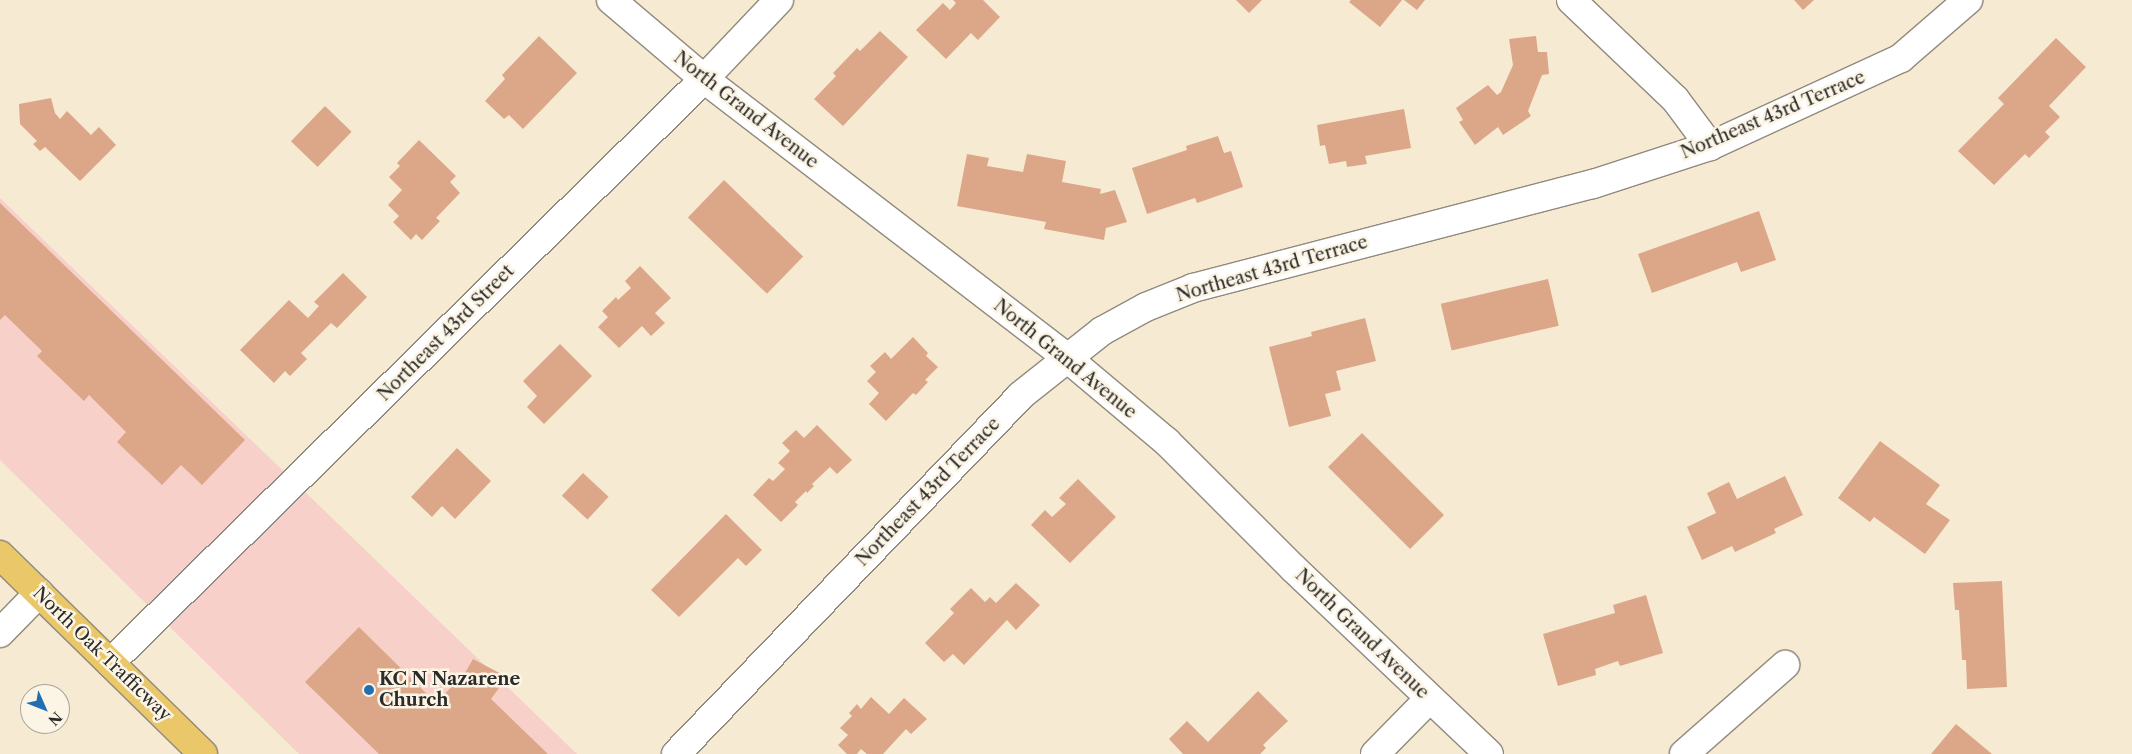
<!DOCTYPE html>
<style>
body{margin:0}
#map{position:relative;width:2132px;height:754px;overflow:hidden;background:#f7ead2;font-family:"Libre Caslon Text",serif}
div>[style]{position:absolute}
.built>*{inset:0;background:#f7d0ca}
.building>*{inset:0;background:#dca789;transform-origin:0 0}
.roads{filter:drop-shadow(1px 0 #918a7e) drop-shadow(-1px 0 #918a7e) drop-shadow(0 1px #918a7e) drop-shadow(0 -1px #918a7e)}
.minor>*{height:28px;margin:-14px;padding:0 14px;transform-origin:14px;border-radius:14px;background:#fff}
.primary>*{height:28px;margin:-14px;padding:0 14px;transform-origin:14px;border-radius:14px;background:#eac769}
.dots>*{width:14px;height:14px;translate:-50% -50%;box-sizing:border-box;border:2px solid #fcf5e5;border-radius:50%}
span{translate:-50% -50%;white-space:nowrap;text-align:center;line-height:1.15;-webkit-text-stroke:5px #fcf5e5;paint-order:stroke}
.street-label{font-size:18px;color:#2b2b2b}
.poi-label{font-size:18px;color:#2b2b2b;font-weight:700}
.left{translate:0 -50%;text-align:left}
.north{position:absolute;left:20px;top:684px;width:50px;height:50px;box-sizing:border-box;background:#fcf5e5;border:1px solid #a8a49b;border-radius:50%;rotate:134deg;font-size:14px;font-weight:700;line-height:20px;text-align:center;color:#2b2b2b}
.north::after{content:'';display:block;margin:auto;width:18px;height:22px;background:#1f6fb2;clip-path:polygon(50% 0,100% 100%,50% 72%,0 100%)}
</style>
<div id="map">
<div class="built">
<div style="clip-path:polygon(0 198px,577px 754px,299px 754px,0 460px)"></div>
</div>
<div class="building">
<div style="clip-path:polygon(953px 0,983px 0,1000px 17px,978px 40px,971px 33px,946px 59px,916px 30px,943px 3px,950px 10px,956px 3px)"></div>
<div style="clip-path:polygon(1236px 0,1262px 0,1249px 13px)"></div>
<div style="clip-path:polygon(1351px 0,1402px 0,1380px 27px,1349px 2px)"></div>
<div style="clip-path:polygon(1404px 0,1425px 0,1417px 10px)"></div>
<div style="clip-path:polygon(1794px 0,1814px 0,1803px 10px)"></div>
<div style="clip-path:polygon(880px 31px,908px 57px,843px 126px,814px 99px,836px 76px,833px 73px,857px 48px,860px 51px)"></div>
<div style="clip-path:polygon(539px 36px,577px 73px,523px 129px,509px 115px,504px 119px,485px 101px,505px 79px,502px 75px)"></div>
<div style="clip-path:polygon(1536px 36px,1538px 52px,1547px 52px,1549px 74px,1542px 75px,1528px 111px,1531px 116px,1503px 135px,1498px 127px,1475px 145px,1459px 122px,1463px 120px,1456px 108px,1488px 85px,1497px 95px,1501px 92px,1513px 65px,1509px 39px)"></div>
<div style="clip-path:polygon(2056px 38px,2086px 67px,2049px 106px,2060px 117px,2045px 132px,2050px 137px,2029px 158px,2025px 154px,1994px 185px,1958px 151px,2004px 104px,1998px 98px)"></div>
<div style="clip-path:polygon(51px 98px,55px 113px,60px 119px,67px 111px,91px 135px,99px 127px,116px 145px,80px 181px,45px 147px,40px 151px,33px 144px,37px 141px,20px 124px,19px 104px)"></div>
<div style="left:325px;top:106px;width:37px;height:49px;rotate:44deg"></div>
<div style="clip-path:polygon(1404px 109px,1411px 148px,1365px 156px,1367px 164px,1347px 167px,1346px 161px,1329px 164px,1325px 145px,1320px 146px,1317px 125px)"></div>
<div style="clip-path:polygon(1218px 136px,1224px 153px,1231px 151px,1243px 187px,1197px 203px,1195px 198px,1147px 214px,1132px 168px,1187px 150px,1186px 146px)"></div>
<div style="clip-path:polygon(419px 140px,456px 176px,450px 182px,460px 193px,436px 218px,440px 221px,422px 240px,416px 234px,411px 240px,393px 222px,399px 216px,388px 205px,402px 190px,389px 177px,400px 166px,397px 163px)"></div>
<div style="clip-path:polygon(967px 154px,989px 158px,987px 166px,1023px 172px,1027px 154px,1066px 161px,1062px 182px,1101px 189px,1100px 194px,1115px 190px,1127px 222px,1106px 228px,1104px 240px,1044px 229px,1046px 222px,957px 206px)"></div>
<div style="left:724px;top:180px;width:110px;height:52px;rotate:44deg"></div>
<div style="clip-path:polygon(0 203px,245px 440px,202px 485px,181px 465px,162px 485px,117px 442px,126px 432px,89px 395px,84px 401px,37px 356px,42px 351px,5px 315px,0 320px)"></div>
<div style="clip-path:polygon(1759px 211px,1776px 260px,1741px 272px,1737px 262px,1652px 293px,1638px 254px)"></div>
<div style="clip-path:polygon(640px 266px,671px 298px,655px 313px,665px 323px,651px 336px,642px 326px,619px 348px,598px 327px,608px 317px,602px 311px,616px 297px,618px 300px,631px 288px,625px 281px)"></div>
<div style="clip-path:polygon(343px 273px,367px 297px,337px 328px,331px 323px,301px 353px,307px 359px,290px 376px,285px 371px,274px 383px,240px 350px,289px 300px,308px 318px,319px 306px,314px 302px)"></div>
<div style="left:1548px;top:279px;width:48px;height:110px;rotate:77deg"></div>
<div style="clip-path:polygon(1365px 318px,1376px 361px,1336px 371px,1341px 390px,1325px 394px,1331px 416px,1289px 427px,1269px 347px,1312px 336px,1311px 332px)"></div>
<div style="clip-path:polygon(913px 337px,928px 353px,926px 356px,938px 367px,925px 380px,928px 382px,916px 395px,913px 393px,886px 421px,869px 404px,879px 393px,867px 381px,876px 372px,870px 366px,885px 352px,891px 359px)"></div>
<div style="clip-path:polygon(560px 344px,592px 376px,544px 424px,527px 407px,537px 396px,523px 381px)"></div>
<div style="clip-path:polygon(817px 425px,852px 460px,837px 474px,830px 467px,812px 484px,814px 486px,807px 493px,806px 491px,795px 502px,798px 505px,781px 522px,753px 495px,769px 478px,773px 481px,785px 469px,778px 463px,790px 451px,782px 443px,796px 430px,804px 438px)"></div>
<div style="left:1362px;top:433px;width:116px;height:48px;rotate:45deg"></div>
<div style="clip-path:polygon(1880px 441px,1940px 485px,1926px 504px,1950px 520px,1925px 554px,1874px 517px,1870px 522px,1838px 498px)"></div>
<div style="clip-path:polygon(457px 448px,491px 481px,455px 519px,442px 506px,432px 517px,411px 497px)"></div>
<div style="left:583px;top:473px;width:35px;height:31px;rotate:43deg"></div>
<div style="clip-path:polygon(1785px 476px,1803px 515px,1774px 529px,1776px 533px,1735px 552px,1732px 546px,1702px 560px,1687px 527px,1716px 513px,1707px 493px,1729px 482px,1737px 499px)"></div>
<div style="clip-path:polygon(1078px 479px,1116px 517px,1070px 563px,1031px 525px,1045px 510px,1052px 517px,1066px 504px,1059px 498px)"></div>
<div style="clip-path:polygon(726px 514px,762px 550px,746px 566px,738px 558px,679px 617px,651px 590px)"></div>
<div style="clip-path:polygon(2002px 581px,2007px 687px,1967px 689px,1966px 660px,1962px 660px,1959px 610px,1955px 610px,1953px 583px)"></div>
<div style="clip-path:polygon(1016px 583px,1040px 605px,1016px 630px,1007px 620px,964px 665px,953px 654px,944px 662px,925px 643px,954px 613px,950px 609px,971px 588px,985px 602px,990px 597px,996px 603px)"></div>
<div style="clip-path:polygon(1646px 595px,1663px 653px,1620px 666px,1618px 661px,1595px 669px,1596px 675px,1558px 686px,1543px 634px,1615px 613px,1613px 605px)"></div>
<div style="clip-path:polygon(359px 627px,436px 703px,465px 673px,473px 659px,507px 677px,491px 699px,548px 754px,379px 754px,305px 682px)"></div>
<div style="clip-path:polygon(1258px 691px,1288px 721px,1263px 745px,1266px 748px,1260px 754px,1183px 754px,1169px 739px,1187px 721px,1208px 742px)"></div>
<div style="clip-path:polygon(871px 697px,889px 714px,904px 698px,927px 719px,911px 734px,906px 729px,883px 754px,867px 754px,861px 749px,857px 754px,847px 754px,838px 745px,848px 735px,840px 728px,852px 716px,849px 713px,857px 704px,861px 709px)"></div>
<div style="clip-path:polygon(1956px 724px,1992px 754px,1931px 754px)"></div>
</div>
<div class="roads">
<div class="minor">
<div style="left:611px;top:0;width:122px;rotate:40.3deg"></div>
<div style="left:704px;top:79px;width:456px;rotate:37.5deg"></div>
<div style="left:1066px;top:357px;width:132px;rotate:40.1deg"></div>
<div style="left:1167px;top:442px;width:178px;rotate:45deg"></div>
<div style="left:1293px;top:568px;width:270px;rotate:43.5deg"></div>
<div style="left:1571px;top:0;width:144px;rotate:43.6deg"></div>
<div style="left:1675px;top:99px;width:59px;rotate:53.3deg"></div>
<div style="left:0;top:633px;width:56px;rotate:-45.7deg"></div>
<div style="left:110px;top:663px;width:833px;rotate:-44.51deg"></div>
<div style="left:704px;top:79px;width:109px;rotate:-46.5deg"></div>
<div style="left:676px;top:754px;width:496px;rotate:-46.1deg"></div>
<div style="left:1020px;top:396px;width:105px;rotate:-38.4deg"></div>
<div style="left:1102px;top:331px;width:50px;rotate:-28.6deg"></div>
<div style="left:1146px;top:307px;width:51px;rotate:-22deg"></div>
<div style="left:1193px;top:288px;width:413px;rotate:-14.6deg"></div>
<div style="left:1593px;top:184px;width:123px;rotate:-18deg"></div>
<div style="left:1710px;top:146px;width:210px;rotate:-24.7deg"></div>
<div style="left:1901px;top:58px;width:89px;rotate:-40.9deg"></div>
<div style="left:1375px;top:754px;width:77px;rotate:-45.5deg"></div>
<div style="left:1684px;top:754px;width:135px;rotate:-41.4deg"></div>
</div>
<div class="primary">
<div style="left:0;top:555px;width:284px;rotate:44.4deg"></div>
</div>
</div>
<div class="dots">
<div style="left:369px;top:690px;background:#1f6fb2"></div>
</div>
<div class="street-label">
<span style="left:746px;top:110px;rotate:38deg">North Grand Avenue</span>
<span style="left:1773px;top:115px;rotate:-23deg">Northeast 43rd Terrace</span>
<span style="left:1272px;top:269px;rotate:-16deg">Northeast 43rd Terrace</span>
<span style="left:446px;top:333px;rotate:-45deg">Northeast 43rd Street</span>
<span style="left:1065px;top:359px;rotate:39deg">North Grand Avenue</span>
<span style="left:928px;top:492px;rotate:-46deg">Northeast 43rd Terrace</span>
<span style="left:1362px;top:634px;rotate:44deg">North Grand Avenue</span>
<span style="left:102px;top:654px;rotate:44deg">North Oak Trafficway</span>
</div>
<div class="poi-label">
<span class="left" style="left:379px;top:690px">KC N Nazarene<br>Church</span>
</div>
<div class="north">N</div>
</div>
